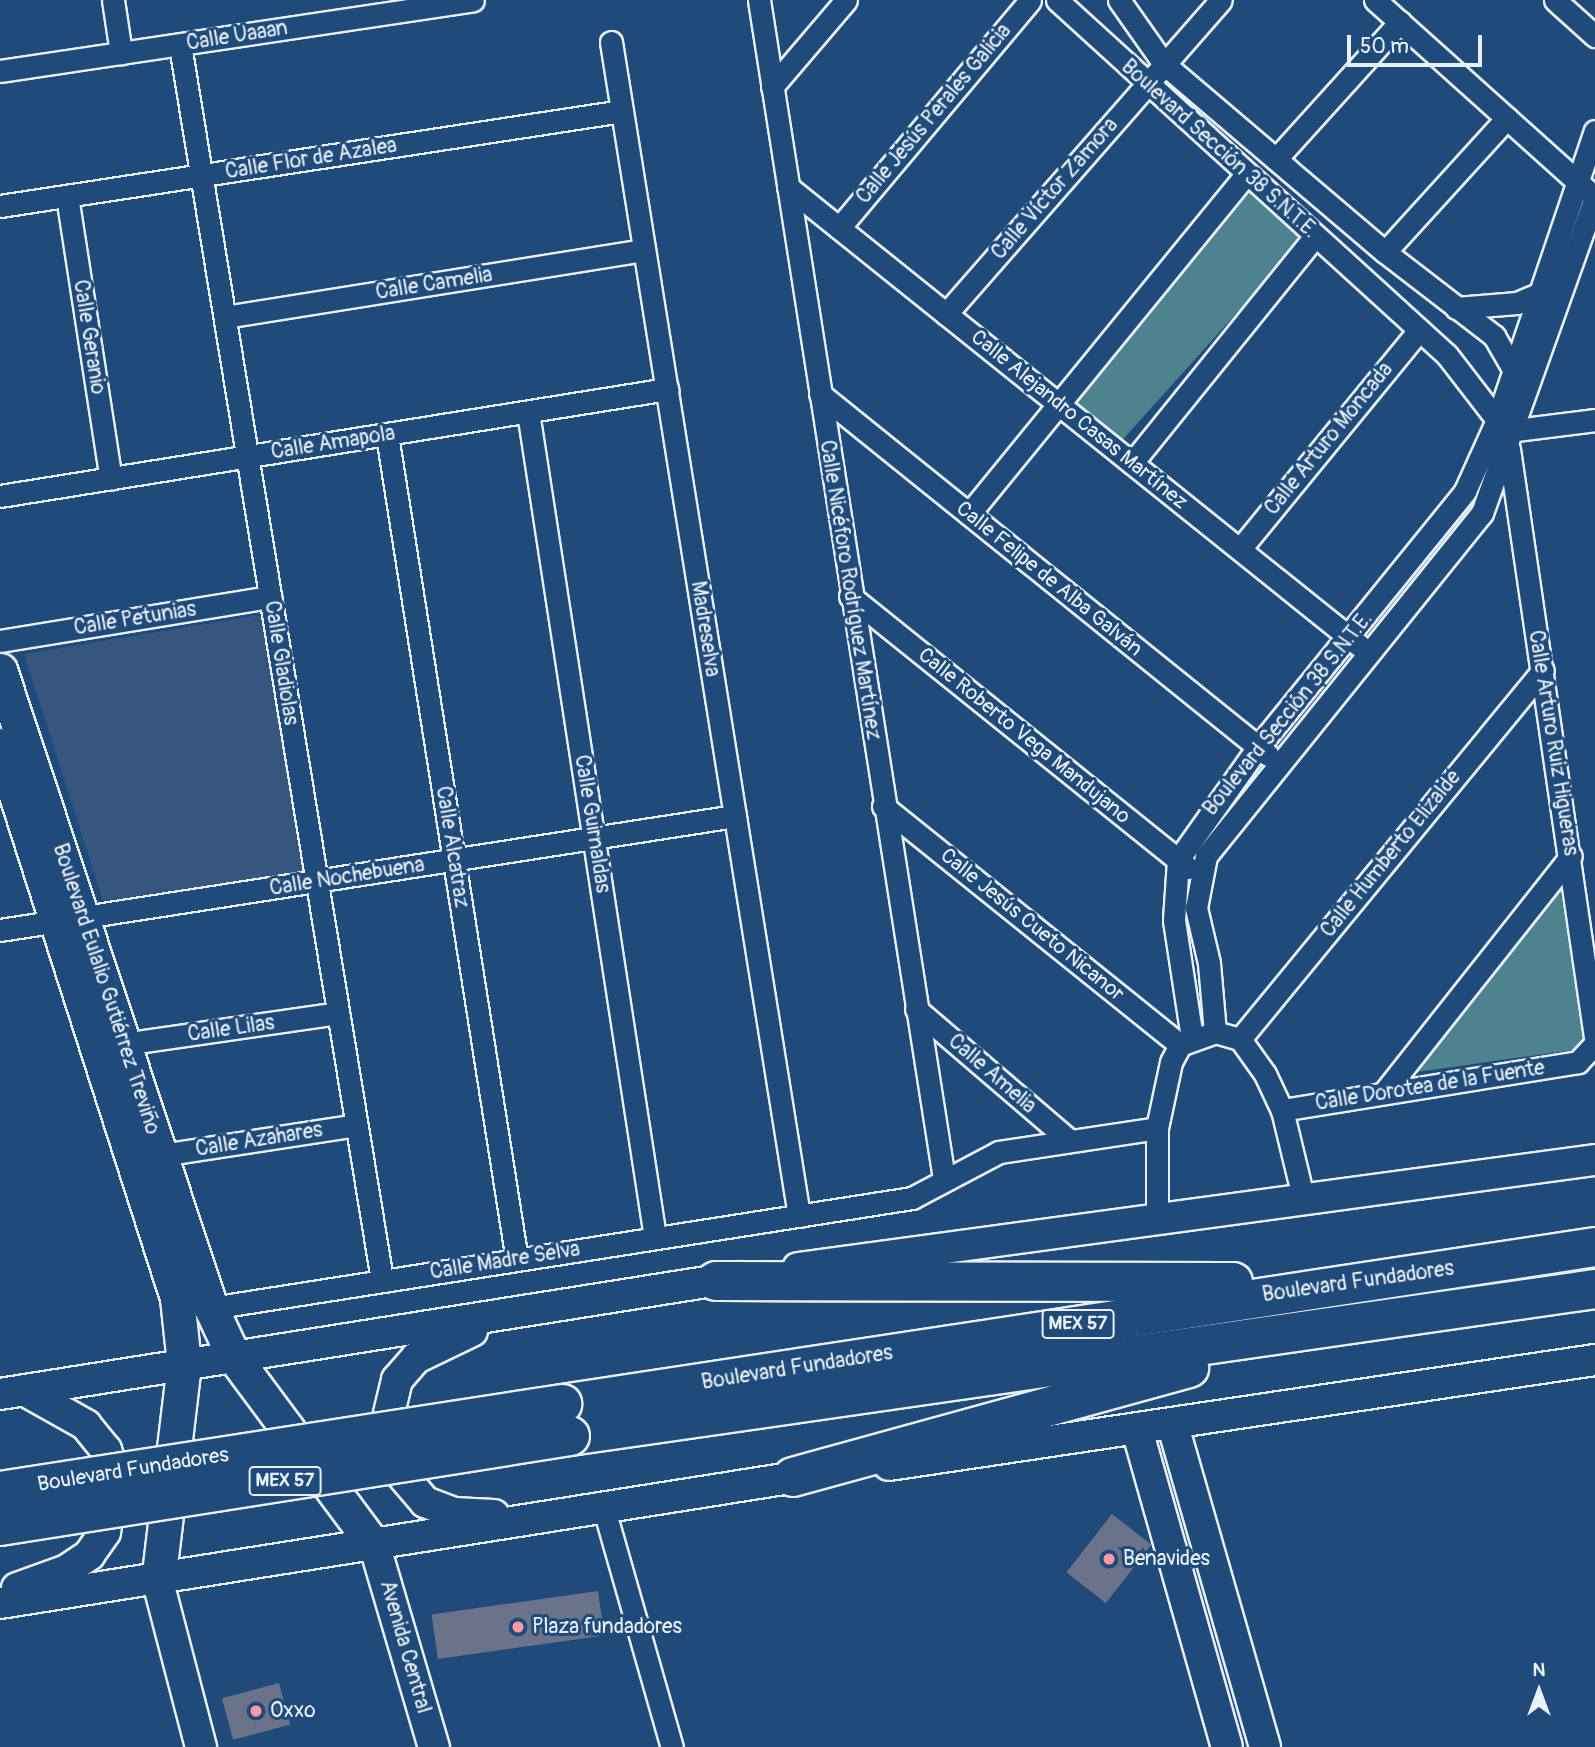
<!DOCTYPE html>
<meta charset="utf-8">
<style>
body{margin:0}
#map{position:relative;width:1595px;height:1747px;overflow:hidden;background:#1f4a7a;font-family:Pangolin,sans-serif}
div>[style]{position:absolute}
.built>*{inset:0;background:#36567f}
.green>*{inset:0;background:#4d828f;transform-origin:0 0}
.building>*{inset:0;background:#6a738a;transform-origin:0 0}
.roads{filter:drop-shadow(2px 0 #e8f1f8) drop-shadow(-2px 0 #e8f1f8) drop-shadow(0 2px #e8f1f8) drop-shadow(0 -2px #e8f1f8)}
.street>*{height:21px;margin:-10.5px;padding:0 10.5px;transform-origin:10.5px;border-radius:10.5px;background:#1f4a7a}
.secondary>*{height:30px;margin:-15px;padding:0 15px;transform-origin:15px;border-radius:15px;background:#1f4a7a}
.primary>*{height:33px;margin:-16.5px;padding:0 16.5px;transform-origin:16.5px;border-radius:16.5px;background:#1f4a7a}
.highway>*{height:38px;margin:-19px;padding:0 19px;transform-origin:19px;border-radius:19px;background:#1f4a7a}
.bridges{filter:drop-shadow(2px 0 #e8f1f8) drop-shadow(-2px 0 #e8f1f8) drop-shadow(0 2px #e8f1f8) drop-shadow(0 -2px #e8f1f8)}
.highway-bridge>*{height:38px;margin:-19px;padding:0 19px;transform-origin:19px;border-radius:19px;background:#1f4a7a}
.dots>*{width:19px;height:19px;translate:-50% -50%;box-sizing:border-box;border:4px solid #1f4a7a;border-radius:50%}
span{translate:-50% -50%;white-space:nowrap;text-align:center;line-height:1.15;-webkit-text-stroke:6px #1f4a7a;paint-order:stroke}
.shield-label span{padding:2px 5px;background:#1f4a7a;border:2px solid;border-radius:5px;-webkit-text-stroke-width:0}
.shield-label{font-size:19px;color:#e8f1f8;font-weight:700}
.street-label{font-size:21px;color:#e8f1f8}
.poi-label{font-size:21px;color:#e8f1f8}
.left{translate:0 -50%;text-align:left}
.north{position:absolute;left:1504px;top:1656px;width:70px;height:70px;-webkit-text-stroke:5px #1f4a7a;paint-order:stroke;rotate:0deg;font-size:19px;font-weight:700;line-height:28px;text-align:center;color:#e8f1f8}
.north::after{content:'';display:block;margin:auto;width:24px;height:32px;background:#e8f1f8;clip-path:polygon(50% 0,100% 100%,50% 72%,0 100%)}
.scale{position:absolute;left:1347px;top:35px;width:135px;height:32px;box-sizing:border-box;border:4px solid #e8f1f8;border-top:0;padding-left:9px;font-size:21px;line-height:24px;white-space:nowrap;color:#e8f1f8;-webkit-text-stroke:5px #1f4a7a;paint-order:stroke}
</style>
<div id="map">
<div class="built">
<div style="clip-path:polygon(267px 614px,308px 871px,103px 901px,24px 654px)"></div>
</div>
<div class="green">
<div style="left:1250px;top:192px;width:71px;height:274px;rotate:42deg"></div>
<div style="clip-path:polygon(1560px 889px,1587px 1048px,1417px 1072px)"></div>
</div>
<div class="building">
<div style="left:1112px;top:1514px;width:50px;height:74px;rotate:38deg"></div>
<div style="left:598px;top:1591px;width:45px;height:168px;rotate:82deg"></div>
<div style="left:279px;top:1683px;width:43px;height:59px;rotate:75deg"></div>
</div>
<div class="roads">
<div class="street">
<div style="left:113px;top:0;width:54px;rotate:81.4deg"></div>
<div style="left:759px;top:0;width:1193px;rotate:81.08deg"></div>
<div style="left:1057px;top:0;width:527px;rotate:42.31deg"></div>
<div style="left:1447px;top:355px;width:82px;rotate:52.4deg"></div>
<div style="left:1497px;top:420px;width:31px;rotate:68deg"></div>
<div style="left:1509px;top:449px;width:594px;rotate:81.68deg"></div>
<div style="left:1119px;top:0;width:78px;rotate:54.9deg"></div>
<div style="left:1164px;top:64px;width:290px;rotate:40.4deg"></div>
<div style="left:1385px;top:252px;width:138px;rotate:37.6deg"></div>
<div style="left:1494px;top:336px;width:46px;rotate:60.1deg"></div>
<div style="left:1375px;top:0;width:285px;rotate:41.9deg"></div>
<div style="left:1555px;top:0;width:54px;rotate:42deg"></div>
<div style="left:611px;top:42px;width:1189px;rotate:80.9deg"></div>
<div style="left:180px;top:45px;width:1251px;rotate:80.71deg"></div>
<div style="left:0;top:71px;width:478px;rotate:-8.5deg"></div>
<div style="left:772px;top:87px;width:114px;rotate:-49.6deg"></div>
<div style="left:1276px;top:159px;width:185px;rotate:-47.9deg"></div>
<div style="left:788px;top:187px;width:733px;rotate:38.75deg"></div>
<div style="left:67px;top:196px;width:286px;rotate:81.2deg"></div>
<div style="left:0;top:206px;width:629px;rotate:-8.68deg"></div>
<div style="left:839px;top:228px;width:297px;rotate:-50deg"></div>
<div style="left:1385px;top:252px;width:181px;rotate:-47.7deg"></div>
<div style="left:1456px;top:308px;width:61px;rotate:-4.7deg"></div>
<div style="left:1517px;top:303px;width:26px;rotate:-23deg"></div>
<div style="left:946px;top:314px;width:417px;rotate:-48.8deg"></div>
<div style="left:225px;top:317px;width:424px;rotate:-9.1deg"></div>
<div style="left:820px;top:394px;width:575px;rotate:38.86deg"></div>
<div style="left:528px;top:412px;width:835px;rotate:81.25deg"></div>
<div style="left:1516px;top:430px;width:80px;rotate:-7.2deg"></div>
<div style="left:387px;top:435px;width:835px;rotate:81.05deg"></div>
<div style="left:1132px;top:463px;width:292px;rotate:-51.1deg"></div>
<div style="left:0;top:496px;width:676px;rotate:-9.11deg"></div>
<div style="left:969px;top:514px;width:439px;rotate:-50.8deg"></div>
<div style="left:1240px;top:549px;width:283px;rotate:-50.7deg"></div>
<div style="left:850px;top:596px;width:434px;rotate:38.8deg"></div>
<div style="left:0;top:641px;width:274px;rotate:-9.3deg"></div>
<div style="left:883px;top:806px;width:381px;rotate:38.8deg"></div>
<div style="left:0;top:930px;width:744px;rotate:-8.82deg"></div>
<div style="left:916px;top:1009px;width:201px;rotate:40.6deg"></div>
<div style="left:1215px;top:1032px;width:69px;rotate:-95deg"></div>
<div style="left:1209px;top:963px;width:57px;rotate:-103.3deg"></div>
<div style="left:1196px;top:908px;width:53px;rotate:-79.1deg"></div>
<div style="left:1206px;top:856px;width:440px;rotate:-51.2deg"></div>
<div style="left:1482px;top:513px;width:336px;rotate:-70.3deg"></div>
<div style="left:1192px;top:1038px;width:119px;rotate:-98.7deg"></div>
<div style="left:1174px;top:920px;width:60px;rotate:-86.2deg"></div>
<div style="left:1178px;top:860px;width:138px;rotate:-54.7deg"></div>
<div style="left:1258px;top:747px;width:329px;rotate:-51deg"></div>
<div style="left:1465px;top:491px;width:78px;rotate:-65.7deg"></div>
<div style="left:1497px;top:420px;width:305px;rotate:-71.3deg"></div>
<div style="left:1240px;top:1039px;width:477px;rotate:-50.6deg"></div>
<div style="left:123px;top:1044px;width:217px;rotate:-8.2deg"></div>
<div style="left:1386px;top:1090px;width:298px;rotate:-51.7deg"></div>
<div style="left:1282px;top:1110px;width:300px;rotate:-9.2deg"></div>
<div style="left:1578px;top:1062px;width:25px;rotate:-47deg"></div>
<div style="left:161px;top:1155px;width:197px;rotate:-8.7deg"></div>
<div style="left:1157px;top:1220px;width:92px;rotate:-90deg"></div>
<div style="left:1157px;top:1128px;width:67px;rotate:-78deg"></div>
<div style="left:1171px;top:1062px;width:19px;rotate:-62deg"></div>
<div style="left:1180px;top:1045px;width:37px;rotate:-20deg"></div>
<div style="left:1215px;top:1032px;width:26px;rotate:16deg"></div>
<div style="left:1240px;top:1039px;width:43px;rotate:54.5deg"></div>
<div style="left:1265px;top:1074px;width:40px;rotate:65deg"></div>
<div style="left:1282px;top:1110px;width:94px;rotate:76.4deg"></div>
<div style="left:211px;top:1308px;width:710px;rotate:-8.92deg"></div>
<div style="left:912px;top:1198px;width:98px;rotate:-27.9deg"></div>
<div style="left:999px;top:1152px;width:160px;rotate:-8.6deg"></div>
<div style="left:604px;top:1509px;width:248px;rotate:74.1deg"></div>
</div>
<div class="secondary">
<div style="left:798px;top:1268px;width:804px;rotate:-7.72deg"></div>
<div style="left:472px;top:1331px;width:62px;rotate:154.3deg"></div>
<div style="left:416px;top:1358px;width:29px;rotate:131deg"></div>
<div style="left:397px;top:1380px;width:56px;rotate:103.5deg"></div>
<div style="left:384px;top:1434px;width:28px;rotate:77deg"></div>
<div style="left:390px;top:1461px;width:54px;rotate:49.5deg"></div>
<div style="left:425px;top:1502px;width:31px;rotate:21deg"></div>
<div style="left:454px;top:1513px;width:40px;rotate:2.9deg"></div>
<div style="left:0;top:1394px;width:747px;rotate:-9.01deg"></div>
<div style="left:1173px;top:1426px;width:334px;rotate:74deg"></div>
<div style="left:1138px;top:1433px;width:326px;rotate:74.2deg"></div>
<div style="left:889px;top:1465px;width:714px;rotate:-8.46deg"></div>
<div style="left:375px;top:1547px;width:209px;rotate:73.6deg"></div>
<div style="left:158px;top:1582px;width:171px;rotate:75.4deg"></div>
<div style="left:17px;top:1588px;width:53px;rotate:-19.8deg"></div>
<div style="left:67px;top:1570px;width:27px;rotate:-34deg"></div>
<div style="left:89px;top:1555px;width:28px;rotate:-55deg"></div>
<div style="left:105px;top:1532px;width:57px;rotate:-79.9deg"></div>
<div style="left:115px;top:1476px;width:28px;rotate:-109deg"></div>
<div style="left:106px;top:1450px;width:32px;rotate:-129deg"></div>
<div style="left:86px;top:1425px;width:71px;rotate:-150.6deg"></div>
<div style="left:0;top:1603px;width:825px;rotate:-8.99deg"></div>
</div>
<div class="primary">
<div style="left:0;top:670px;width:672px;rotate:71.7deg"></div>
<div style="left:211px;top:1308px;width:54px;rotate:64.9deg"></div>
<div style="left:234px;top:1357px;width:237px;rotate:53.4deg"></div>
<div style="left:0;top:745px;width:581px;rotate:72.25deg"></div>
<div style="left:177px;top:1298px;width:66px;rotate:83.9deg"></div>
<div style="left:184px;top:1364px;width:220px;rotate:96.8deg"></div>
</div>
<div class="highway">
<div style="left:716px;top:1281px;width:517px;rotate:0.11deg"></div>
<div style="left:562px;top:1404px;width:1045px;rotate:-8.64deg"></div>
<div style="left:570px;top:1436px;width:1035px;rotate:-8.16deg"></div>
<div style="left:793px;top:1477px;width:411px;rotate:-15.4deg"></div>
</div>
</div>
<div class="bridges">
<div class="highway-bridge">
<div style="left:0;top:1491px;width:569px;rotate:-8.8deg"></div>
<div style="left:0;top:1526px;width:577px;rotate:-8.97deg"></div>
</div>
</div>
<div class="dots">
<div style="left:1109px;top:1559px;background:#ff9aa2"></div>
<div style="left:518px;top:1627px;background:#ff9aa2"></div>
<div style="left:256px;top:1711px;background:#ff9aa2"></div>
</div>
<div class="shield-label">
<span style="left:1078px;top:1324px">MEX 57</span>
<span style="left:285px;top:1481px">MEX 57</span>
</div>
<div class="street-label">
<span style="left:237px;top:36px;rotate:-9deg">Calle Uaaan</span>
<span style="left:934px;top:114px;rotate:-50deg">Calle Jesús Perales Galicia</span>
<span style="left:1219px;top:149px;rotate:42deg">Boulevard Sección 38 S.N.T.E.</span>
<span style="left:311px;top:159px;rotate:-9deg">Calle Flor de Azalea</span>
<span style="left:1055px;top:189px;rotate:-49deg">Calle Víctor Zamora</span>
<span style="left:434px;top:284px;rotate:-9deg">Calle Camelia</span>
<span style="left:89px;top:337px;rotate:81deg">Calle Geranio</span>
<span style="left:1079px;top:420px;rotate:39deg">Calle Alejandro Casas Martínez</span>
<span style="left:1329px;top:439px;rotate:-51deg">Calle Arturo Moncada</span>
<span style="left:333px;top:443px;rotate:-9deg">Calle Amapola</span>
<span style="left:1049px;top:579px;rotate:39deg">Calle Felipe de Alba Galván</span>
<span style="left:850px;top:590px;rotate:81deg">Calle Nicéforo Rodríguez Martínez</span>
<span style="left:135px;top:619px;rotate:-9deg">Calle Petunias</span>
<span style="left:705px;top:629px;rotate:81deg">Madreselva</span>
<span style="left:281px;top:663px;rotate:81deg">Calle Gladiolas</span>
<span style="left:1288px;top:714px;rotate:-51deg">Boulevard Sección 38 S.N.T.E.</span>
<span style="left:1024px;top:736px;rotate:39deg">Calle Roberto Vega Mandujano</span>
<span style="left:1553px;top:743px;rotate:81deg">Calle Arturo Ruiz Higueras</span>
<span style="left:592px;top:824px;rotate:81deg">Calle Guirnaldas</span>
<span style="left:452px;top:847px;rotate:81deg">Calle Alcatraz</span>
<span style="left:1391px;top:854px;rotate:-51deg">Calle Humberto Elizalde</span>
<span style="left:347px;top:877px;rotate:-9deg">Calle Nochebuena</span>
<span style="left:1032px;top:925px;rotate:39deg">Calle Jesús Cueto Nicanor</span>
<span style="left:106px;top:989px;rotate:72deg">Boulevard Eulalio Gutiérrez Treviño</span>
<span style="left:231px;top:1029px;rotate:-8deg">Calle Lilas</span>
<span style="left:992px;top:1074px;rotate:41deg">Calle Amelia</span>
<span style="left:1430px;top:1086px;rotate:-9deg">Calle Dorotea de la Fuente</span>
<span style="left:259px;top:1140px;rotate:-9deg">Calle Azahares</span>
<span style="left:505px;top:1261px;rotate:-9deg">Calle Madre Selva</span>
<span style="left:1358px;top:1282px;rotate:-8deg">Boulevard Fundadores</span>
<span style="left:797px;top:1368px;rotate:-9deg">Boulevard Fundadores</span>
<span style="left:133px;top:1470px;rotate:-9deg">Boulevard Fundadores</span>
<span style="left:405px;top:1647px;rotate:74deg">Avenida Central</span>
</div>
<div class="poi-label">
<span class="left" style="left:1123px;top:1559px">Benavides</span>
<span class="left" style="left:532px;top:1627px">Plaza fundadores</span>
<span class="left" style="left:270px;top:1711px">Oxxo</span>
</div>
<div class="north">N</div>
<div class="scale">50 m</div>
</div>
